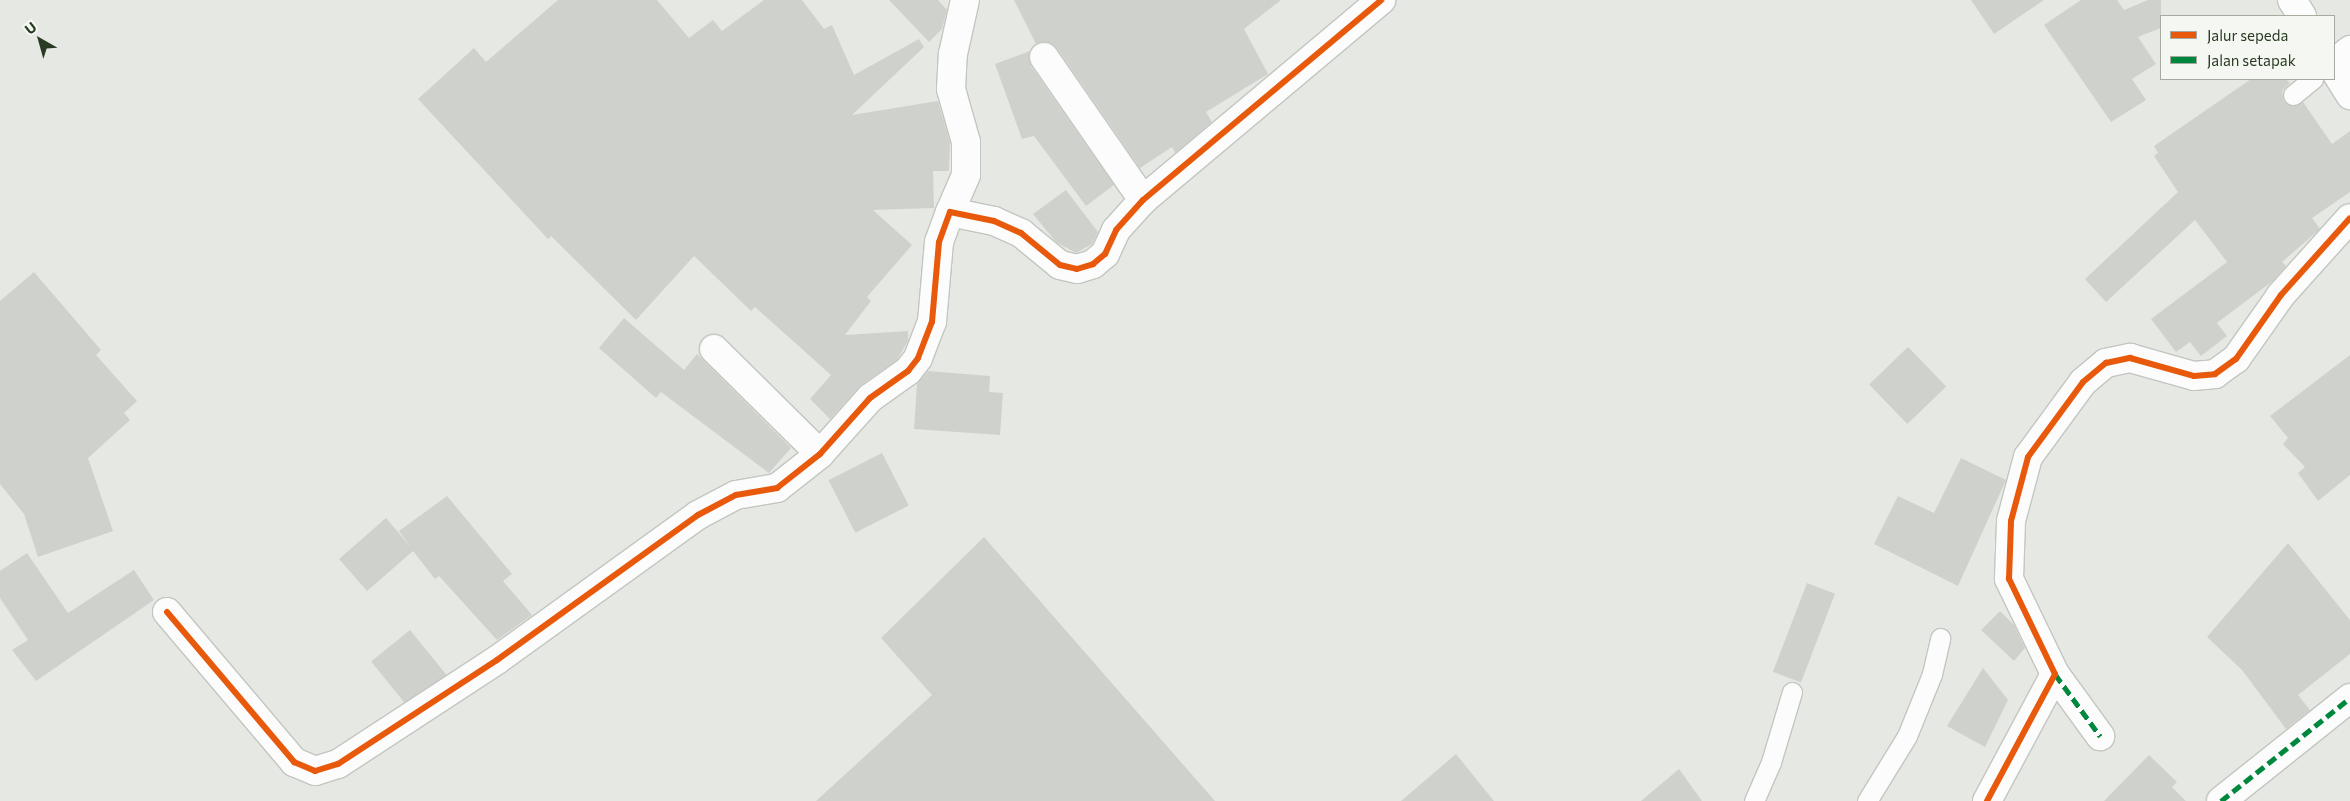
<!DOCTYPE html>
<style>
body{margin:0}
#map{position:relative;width:2350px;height:801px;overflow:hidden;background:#e6e9e3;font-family:Commissioner,sans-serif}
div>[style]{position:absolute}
.building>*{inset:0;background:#cfd2cc;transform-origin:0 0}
.roads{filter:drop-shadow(1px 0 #c3c6c0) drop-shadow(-1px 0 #c3c6c0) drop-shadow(0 1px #c3c6c0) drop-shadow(0 -1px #c3c6c0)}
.service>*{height:19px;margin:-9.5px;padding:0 9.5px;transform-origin:9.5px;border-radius:9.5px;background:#fbfcfb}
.minor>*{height:28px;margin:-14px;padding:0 14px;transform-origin:14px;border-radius:14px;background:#fbfcfb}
.tertiary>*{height:28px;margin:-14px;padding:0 14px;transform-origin:14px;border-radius:14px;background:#fbfcfb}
.secondary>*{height:28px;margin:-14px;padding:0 14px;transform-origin:14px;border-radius:14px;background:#fbfcfb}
.quiet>*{height:5px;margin-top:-2.5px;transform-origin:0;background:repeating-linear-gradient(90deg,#00873e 0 10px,transparent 0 15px)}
.cycleway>*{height:6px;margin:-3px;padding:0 3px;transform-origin:3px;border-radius:3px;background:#e8590c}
span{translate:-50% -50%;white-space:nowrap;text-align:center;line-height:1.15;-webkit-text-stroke:5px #f5f8f2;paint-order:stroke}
.legend{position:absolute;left:2160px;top:15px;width:175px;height:65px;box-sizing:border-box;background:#f5f8f2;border:1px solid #a3ac9f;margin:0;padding:6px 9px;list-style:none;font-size:15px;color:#293b22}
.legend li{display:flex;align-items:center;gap:10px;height:25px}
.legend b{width:25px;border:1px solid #a3ac9f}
.north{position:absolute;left:15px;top:15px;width:50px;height:50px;-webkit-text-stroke:4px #f5f8f2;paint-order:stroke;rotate:322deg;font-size:14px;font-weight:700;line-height:20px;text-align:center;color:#293b22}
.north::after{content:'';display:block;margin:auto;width:18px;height:22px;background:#293b22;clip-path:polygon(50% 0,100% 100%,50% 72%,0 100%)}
</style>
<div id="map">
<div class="building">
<div style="clip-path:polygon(558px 0,657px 0,689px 38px,713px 20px,722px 31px,764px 0,802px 0,824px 29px,832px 25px,854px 75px,919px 39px,924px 47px,852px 115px,938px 101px,950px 142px,949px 171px,933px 171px,934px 208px,873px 210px,912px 245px,867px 297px,871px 301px,845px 335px,908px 331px,908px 341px,897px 360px,861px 385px,830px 419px,810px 399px,831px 375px,755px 307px,751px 311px,694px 256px,636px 320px,551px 236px,548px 239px,418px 99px,474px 48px,486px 62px)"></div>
<div style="clip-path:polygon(889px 0,938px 0,947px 10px,942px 29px,929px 42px)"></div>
<div style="clip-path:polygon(1014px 0,1281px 0,1244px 29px,1268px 74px,1206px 112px,1212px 122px,1175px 153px,1172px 147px,1140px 168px,1057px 48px,1050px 43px,1036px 44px)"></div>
<div style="clip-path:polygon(1971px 0,2044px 0,1994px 34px)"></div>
<div style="clip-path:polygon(2081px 0,2117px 0,2124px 10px,2148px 0,2161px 0,2161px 28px,2138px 37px,2156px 64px,2132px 79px,2146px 100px,2111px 122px,2044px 25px)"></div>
<div style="clip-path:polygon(1030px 51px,1031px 66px,1114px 185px,1086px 206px,1034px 136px,1022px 139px,995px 64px)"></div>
<div style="clip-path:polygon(2251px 79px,2286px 79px,2290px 83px,2282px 91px,2284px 102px,2294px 106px,2303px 102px,2332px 144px,2350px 131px,2350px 192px,2312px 218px,2320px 229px,2282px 262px,2286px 266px,2274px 280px,2217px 323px,2227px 336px,2201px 356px,2190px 342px,2176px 352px,2151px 319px,2227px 262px,2195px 220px,2106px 302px,2085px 279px,2178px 192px,2154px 156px,2158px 153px,2154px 146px)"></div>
<div style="clip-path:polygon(1066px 190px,1098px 232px,1092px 244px,1076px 253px,1056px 242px,1033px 214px)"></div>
<div style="clip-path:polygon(34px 272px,101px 350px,96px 355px,137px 401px,124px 413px,130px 420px,88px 458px,113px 531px,38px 557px,24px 514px,0 484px,0 301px)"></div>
<div style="clip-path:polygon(624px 318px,684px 370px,697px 354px,791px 448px,769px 473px,661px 392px,656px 398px,599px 348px)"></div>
<div style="left:1908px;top:347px;width:55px;height:54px;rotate:46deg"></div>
<div style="clip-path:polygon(2350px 355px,2350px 475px,2318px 501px,2298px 473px,2305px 467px,2283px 444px,2288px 438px,2270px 416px)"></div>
<div style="clip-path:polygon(928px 371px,990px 376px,989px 392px,1003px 393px,1000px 435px,914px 429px,917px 384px)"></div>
<div style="left:882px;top:453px;width:59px;height:60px;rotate:63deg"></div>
<div style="clip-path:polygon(1961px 458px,2006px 480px,1958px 586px,1874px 544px,1898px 496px,1934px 513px)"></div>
<div style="clip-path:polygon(447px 496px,512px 574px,503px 581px,532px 615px,497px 640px,439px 576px,435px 579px,413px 551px,367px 591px,339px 559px,386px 518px,410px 546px,399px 531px)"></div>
<div style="clip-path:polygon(984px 537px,1215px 801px,816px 801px,932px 695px,881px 638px)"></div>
<div style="clip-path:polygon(2288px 543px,2350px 620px,2350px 654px,2298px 695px,2310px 710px,2286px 729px,2242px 670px,2207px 637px)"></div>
<div style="clip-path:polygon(27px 553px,68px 613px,134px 570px,154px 600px,36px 681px,12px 650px,28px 640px,0 598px,0 571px)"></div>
<div style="left:1807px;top:583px;width:30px;height:95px;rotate:21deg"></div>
<div style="clip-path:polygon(2000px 611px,2014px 625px,2025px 648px,2014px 661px,1981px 630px)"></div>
<div style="left:410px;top:630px;width:58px;height:50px;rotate:51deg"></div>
<div style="clip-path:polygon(1983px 668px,2008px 700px,1985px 747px,1947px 726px)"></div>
<div style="clip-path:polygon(1456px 754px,1494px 801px,1401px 801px)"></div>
<div style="clip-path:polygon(2149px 755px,2177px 782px,2172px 787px,2186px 801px,2104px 801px)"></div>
<div style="clip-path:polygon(1679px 769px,1702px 801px,1641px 801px)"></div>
</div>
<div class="roads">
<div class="service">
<div style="left:2293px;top:95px;width:26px;rotate:-39deg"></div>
<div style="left:1754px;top:801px;width:43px;rotate:-66.4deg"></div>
<div style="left:1771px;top:762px;width:73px;rotate:-73.3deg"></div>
<div style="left:1867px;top:801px;width:76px;rotate:-58.4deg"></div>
<div style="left:1907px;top:736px;width:67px;rotate:-68deg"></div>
<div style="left:1932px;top:674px;width:37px;rotate:-77deg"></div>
</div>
<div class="minor">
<div style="left:1044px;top:57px;width:174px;rotate:55.3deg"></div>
<div style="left:950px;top:212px;width:40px;rotate:-66.6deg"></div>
<div style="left:966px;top:175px;width:33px;rotate:-90deg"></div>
<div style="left:966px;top:142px;width:55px;rotate:-105.8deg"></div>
<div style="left:951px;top:89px;width:35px;rotate:-87deg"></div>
<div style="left:953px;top:54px;width:55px;rotate:-77.5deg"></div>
<div style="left:714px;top:349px;width:149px;rotate:44.7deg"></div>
<div style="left:167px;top:612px;width:197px;rotate:49.7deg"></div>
<div style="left:294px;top:762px;width:23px;rotate:23deg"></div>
<div style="left:315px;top:771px;width:24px;rotate:-17deg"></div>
<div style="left:338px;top:764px;width:190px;rotate:-33.2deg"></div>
<div style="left:497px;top:660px;width:248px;rotate:-35.8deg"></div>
<div style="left:698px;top:515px;width:43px;rotate:-27.8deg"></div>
<div style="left:736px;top:495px;width:42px;rotate:-9.7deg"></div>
<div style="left:777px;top:488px;width:55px;rotate:-38.3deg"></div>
<div style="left:820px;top:454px;width:75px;rotate:-48.2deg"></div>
<div style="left:870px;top:398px;width:47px;rotate:-35.4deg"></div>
<div style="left:908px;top:371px;width:16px;rotate:-52deg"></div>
<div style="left:918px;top:358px;width:39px;rotate:-69deg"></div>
<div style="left:932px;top:322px;width:80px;rotate:-85deg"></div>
<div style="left:939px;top:242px;width:32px;rotate:-70deg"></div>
<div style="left:950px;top:212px;width:45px;rotate:11.6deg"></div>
<div style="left:994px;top:221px;width:30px;rotate:24deg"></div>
<div style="left:1021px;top:233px;width:50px;rotate:39.4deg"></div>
<div style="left:1060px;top:265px;width:17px;rotate:13deg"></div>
<div style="left:1077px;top:269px;width:17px;rotate:-17deg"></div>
<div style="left:1093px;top:264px;width:16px;rotate:-40deg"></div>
<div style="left:1105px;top:254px;width:26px;rotate:-65deg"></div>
<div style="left:1116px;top:230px;width:40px;rotate:-48deg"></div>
<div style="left:1143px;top:200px;width:311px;rotate:-40deg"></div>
<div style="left:2055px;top:674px;width:77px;rotate:54deg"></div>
<div style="left:1987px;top:801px;width:144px;rotate:-61.8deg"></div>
<div style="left:2055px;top:674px;width:106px;rotate:-115.8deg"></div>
<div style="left:2009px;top:579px;width:58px;rotate:-88deg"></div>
<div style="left:2011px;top:521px;width:66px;rotate:-75.1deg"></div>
<div style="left:2028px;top:457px;width:93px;rotate:-53.7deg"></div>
<div style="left:2083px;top:382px;width:30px;rotate:-40deg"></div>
<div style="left:2106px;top:363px;width:25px;rotate:-12deg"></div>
<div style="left:2130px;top:358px;width:66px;rotate:15.7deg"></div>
<div style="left:2194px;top:376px;width:21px;rotate:-5deg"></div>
<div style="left:2215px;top:374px;width:26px;rotate:-36deg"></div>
<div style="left:2236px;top:359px;width:78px;rotate:-54.9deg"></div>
<div style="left:2281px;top:295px;width:103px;rotate:-48.1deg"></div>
<div style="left:2221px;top:801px;width:165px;rotate:-38.6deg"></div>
</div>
<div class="tertiary">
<div style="left:2334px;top:63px;width:21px;rotate:-39deg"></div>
</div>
<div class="secondary">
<div style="left:2292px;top:0;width:19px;rotate:58deg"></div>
<div style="left:2334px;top:69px;width:31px;rotate:58deg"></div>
</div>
</div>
<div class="quiet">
<div style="left:2055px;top:674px;width:77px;rotate:54deg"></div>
<div style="left:2221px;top:801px;width:165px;rotate:-38.6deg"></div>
</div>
<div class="cycleway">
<div style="left:167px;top:612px;width:197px;rotate:49.7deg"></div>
<div style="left:294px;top:762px;width:23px;rotate:23deg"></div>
<div style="left:315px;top:771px;width:24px;rotate:-17deg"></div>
<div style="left:338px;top:764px;width:190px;rotate:-33.2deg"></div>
<div style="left:497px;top:660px;width:248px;rotate:-35.8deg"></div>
<div style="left:698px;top:515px;width:43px;rotate:-27.8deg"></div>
<div style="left:736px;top:495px;width:42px;rotate:-9.7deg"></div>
<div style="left:777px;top:488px;width:55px;rotate:-38.3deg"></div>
<div style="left:820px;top:454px;width:75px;rotate:-48.2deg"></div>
<div style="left:870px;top:398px;width:47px;rotate:-35.4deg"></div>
<div style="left:908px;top:371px;width:16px;rotate:-52deg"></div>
<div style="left:918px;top:358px;width:39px;rotate:-69deg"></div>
<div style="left:932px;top:322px;width:80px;rotate:-85deg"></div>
<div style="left:939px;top:242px;width:32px;rotate:-70deg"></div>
<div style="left:950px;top:212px;width:45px;rotate:11.6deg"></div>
<div style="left:994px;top:221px;width:30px;rotate:24deg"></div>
<div style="left:1021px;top:233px;width:50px;rotate:39.4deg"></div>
<div style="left:1060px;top:265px;width:17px;rotate:13deg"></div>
<div style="left:1077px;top:269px;width:17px;rotate:-17deg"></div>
<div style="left:1093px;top:264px;width:16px;rotate:-40deg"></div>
<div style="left:1105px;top:254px;width:26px;rotate:-65deg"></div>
<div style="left:1116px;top:230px;width:40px;rotate:-48deg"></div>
<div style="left:1143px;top:200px;width:311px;rotate:-40deg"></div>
<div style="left:1987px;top:801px;width:144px;rotate:-61.8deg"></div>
<div style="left:2055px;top:674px;width:106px;rotate:-115.8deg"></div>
<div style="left:2009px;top:579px;width:58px;rotate:-88deg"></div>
<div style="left:2011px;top:521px;width:66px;rotate:-75.1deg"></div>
<div style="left:2028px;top:457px;width:93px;rotate:-53.7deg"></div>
<div style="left:2083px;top:382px;width:30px;rotate:-40deg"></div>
<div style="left:2106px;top:363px;width:25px;rotate:-12deg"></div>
<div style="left:2130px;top:358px;width:66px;rotate:15.7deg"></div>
<div style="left:2194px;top:376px;width:21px;rotate:-5deg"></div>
<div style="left:2215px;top:374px;width:26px;rotate:-36deg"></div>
<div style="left:2236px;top:359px;width:78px;rotate:-54.9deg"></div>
<div style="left:2281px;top:295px;width:103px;rotate:-48.1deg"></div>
</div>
<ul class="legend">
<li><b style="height:6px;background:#e8590c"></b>Jalur sepeda</li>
<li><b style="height:6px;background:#00873e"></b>Jalan setapak</li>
</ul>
<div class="north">U</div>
</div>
